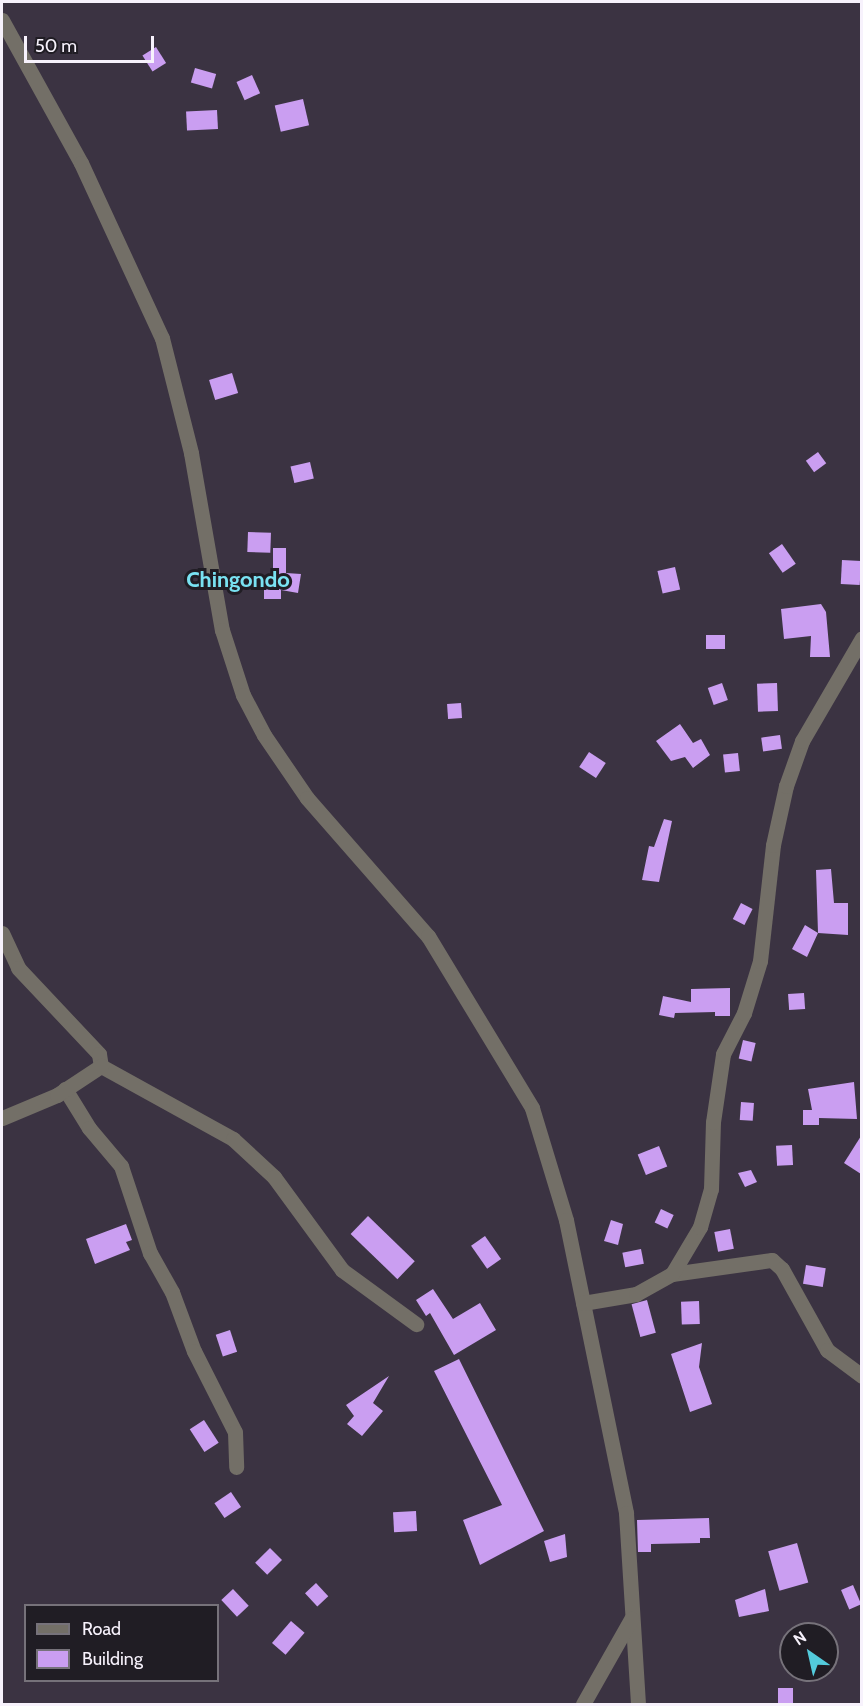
<!DOCTYPE html>
<style>
body{margin:0}
#map{position:relative;width:863px;height:1706px;overflow:hidden;background:#3b3342;font-family:Cabin,sans-serif}
div>[style]{position:absolute}
.building>*{inset:0;background:#ca9ef1;transform-origin:0 0}
.minor>*{height:15px;margin:-7.5px;padding:0 7.5px;transform-origin:7.5px;border-radius:7.5px;background:#736f67}
span{translate:-50% -50%;white-space:nowrap;text-align:center;line-height:1.15;-webkit-text-stroke:6px #201d24;paint-order:stroke}
.quarter-label{font-size:22px;color:#79e2f2;font-weight:700}
.frame{position:absolute;inset:0;border:3px solid #f7f2fc;pointer-events:none}
.legend{position:absolute;left:24px;top:1604px;width:195px;height:78px;box-sizing:border-box;background:#201d24;border:2px solid #76727a;margin:0;padding:8px 10px;list-style:none;font-size:18px;color:#f7f2fc}
.legend li{display:flex;align-items:center;gap:12px;height:30px}
.legend b{width:30px;border:2px solid #76727a}
.north{position:absolute;left:779px;top:1622px;width:60px;height:60px;box-sizing:border-box;background:#201d24;border:2px solid #76727a;border-radius:50%;rotate:326deg;font-size:16px;font-weight:700;line-height:24px;text-align:center;color:#f7f2fc}
.north::after{content:'';display:block;margin:auto;width:21px;height:27px;background:#53cbdc;clip-path:polygon(50% 0,100% 100%,50% 72%,0 100%)}
.scale{position:absolute;left:24px;top:36px;width:130px;height:27px;box-sizing:border-box;border:3px solid #f7f2fc;border-top:0;padding-left:8px;font-size:18px;line-height:21px;white-space:nowrap;color:#f7f2fc;-webkit-text-stroke:4px #201d24;paint-order:stroke}
</style>
<div id="map">
<div class="building">
<div style="left:156px;top:47px;width:19px;height:16px;rotate:58deg"></div>
<div style="left:195px;top:68px;width:22px;height:15px;rotate:16deg"></div>
<div style="left:252px;top:75px;width:20px;height:17px;rotate:66deg"></div>
<div style="left:303px;top:99px;width:27px;height:29px;rotate:77deg"></div>
<div style="left:217px;top:110px;width:19px;height:31px;rotate:87deg"></div>
<div style="left:232px;top:373px;width:21px;height:24px;rotate:73deg"></div>
<div style="left:818px;top:452px;width:14px;height:15px;rotate:54deg"></div>
<div style="left:310px;top:462px;width:17px;height:20px;rotate:77deg"></div>
<div style="left:248px;top:532px;width:23px;height:20px;rotate:2deg"></div>
<div style="left:782px;top:544px;width:24px;height:16px;rotate:55deg"></div>
<div style="clip-path:polygon(273px 548px,286px 548px,286px 573px,301px 574px,298px 593px,281px 590px,281px 599px,264px 599px,264px 578px,273px 578px)"></div>
<div style="left:842px;top:560px;width:19px;height:24px;rotate:3deg"></div>
<div style="left:675px;top:567px;width:23px;height:18px;rotate:77deg"></div>
<div style="clip-path:polygon(821px 604px,826px 612px,830px 657px,810px 657px,811px 636px,784px 639px,781px 609px)"></div>
<div style="left:706px;top:635px;width:19px;height:14px"></div>
<div style="left:722px;top:683px;width:18px;height:15px;rotate:71deg"></div>
<div style="left:777px;top:683px;width:28px;height:20px;rotate:88deg"></div>
<div style="left:461px;top:703px;width:15px;height:14px;rotate:86deg"></div>
<div style="clip-path:polygon(680px 724px,693px 743px,701px 739px,710px 755px,693px 768px,685px 757px,671px 761px,656px 741px)"></div>
<div style="left:780px;top:735px;width:14px;height:19px;rotate:82deg"></div>
<div style="left:589px;top:752px;width:20px;height:18px;rotate:33deg"></div>
<div style="left:738px;top:753px;width:18px;height:15px;rotate:84deg"></div>
<div style="clip-path:polygon(664px 819px,672px 821px,659px 882px,642px 880px,649px 846px,654px 847px)"></div>
<div style="clip-path:polygon(831px 869px,834px 903px,848px 903px,848px 935px,818px 933px,807px 957px,792px 949px,805px 925px,818px 933px,816px 870px)"></div>
<div style="left:741px;top:903px;width:13px;height:18px;rotate:27deg"></div>
<div style="clip-path:polygon(730px 988px,730px 1016px,715px 1016px,715px 1012px,675px 1013px,674px 1018px,659px 1015px,663px 996px,691px 1002px,691px 989px)"></div>
<div style="left:804px;top:993px;width:16px;height:16px;rotate:86deg"></div>
<div style="left:743px;top:1040px;width:13px;height:19px;rotate:13deg"></div>
<div style="clip-path:polygon(854px 1082px,857px 1119px,819px 1118px,819px 1125px,803px 1125px,803px 1110px,812px 1110px,808px 1089px)"></div>
<div style="left:741px;top:1102px;width:13px;height:18px;rotate:4deg"></div>
<div style="clip-path:polygon(861px 1136px,861px 1174px,844px 1163px)"></div>
<div style="left:792px;top:1145px;width:20px;height:16px;rotate:87deg"></div>
<div style="left:659px;top:1146px;width:22px;height:23px;rotate:68deg"></div>
<div style="clip-path:polygon(751px 1170px,757px 1182px,745px 1187px,738px 1173px)"></div>
<div style="left:661px;top:1209px;width:14px;height:15px;rotate:25deg"></div>
<div style="left:368px;top:1216px;width:65px;height:25px;rotate:44deg"></div>
<div style="clip-path:polygon(611px 1220px,623px 1224px,618px 1245px,604px 1241px)"></div>
<div style="clip-path:polygon(126px 1224px,132px 1240px,126px 1242px,130px 1250px,95px 1264px,86px 1239px)"></div>
<div style="left:730px;top:1229px;width:20px;height:16px;rotate:79deg"></div>
<div style="left:485px;top:1236px;width:28px;height:17px;rotate:55deg"></div>
<div style="left:641px;top:1249px;width:15px;height:19px;rotate:79deg"></div>
<div style="left:806px;top:1265px;width:20px;height:19px;rotate:9deg"></div>
<div style="clip-path:polygon(433px 1289px,453px 1319px,480px 1303px,496px 1330px,454px 1355px,430px 1313px,426px 1316px,416px 1300px)"></div>
<div style="left:647px;top:1300px;width:34px;height:16px;rotate:75deg"></div>
<div style="left:699px;top:1301px;width:23px;height:18px;rotate:88deg"></div>
<div style="left:230px;top:1330px;width:23px;height:15px;rotate:72deg"></div>
<div style="clip-path:polygon(702px 1343px,699px 1367px,712px 1404px,690px 1412px,671px 1354px)"></div>
<div style="clip-path:polygon(459px 1359px,544px 1531px,480px 1565px,463px 1520px,502px 1505px,434px 1371px)"></div>
<div style="clip-path:polygon(389px 1376px,373px 1403px,383px 1411px,362px 1436px,347px 1424px,354px 1416px,346px 1405px)"></div>
<div style="left:204px;top:1420px;width:27px;height:17px;rotate:57deg"></div>
<div style="left:231px;top:1492px;width:18px;height:20px;rotate:56deg"></div>
<div style="left:416px;top:1511px;width:20px;height:23px;rotate:87deg"></div>
<div style="clip-path:polygon(709px 1518px,710px 1538px,700px 1538px,700px 1543px,651px 1544px,651px 1552px,638px 1552px,637px 1520px)"></div>
<div style="clip-path:polygon(565px 1534px,567px 1557px,550px 1562px,544px 1541px)"></div>
<div style="left:797px;top:1543px;width:41px;height:30px;rotate:74deg"></div>
<div style="left:270px;top:1548px;width:17px;height:21px;rotate:45deg"></div>
<div style="left:316px;top:1583px;width:18px;height:15px;rotate:47deg"></div>
<div style="left:853px;top:1585px;width:21px;height:13px;rotate:67deg"></div>
<div style="left:233px;top:1589px;width:23px;height:16px;rotate:47deg"></div>
<div style="clip-path:polygon(765px 1589px,769px 1611px,739px 1617px,735px 1600px)"></div>
<div style="left:291px;top:1621px;width:18px;height:29px;rotate:41deg"></div>
<div style="left:778px;top:1688px;width:15px;height:16px"></div>
</div>
<div class="minor">
<div style="left:2px;top:20px;width:163px;rotate:61.1deg"></div>
<div style="left:81px;top:163px;width:193px;rotate:65.2deg"></div>
<div style="left:162px;top:338px;width:119px;rotate:75.8deg"></div>
<div style="left:191px;top:453px;width:180px;rotate:80.1deg"></div>
<div style="left:222px;top:630px;width:68px;rotate:72.1deg"></div>
<div style="left:243px;top:695px;width:45px;rotate:62.3deg"></div>
<div style="left:264px;top:735px;width:76px;rotate:55.7deg"></div>
<div style="left:307px;top:798px;width:184px;rotate:48.8deg"></div>
<div style="left:428px;top:936px;width:201px;rotate:58.8deg"></div>
<div style="left:532px;top:1108px;width:117px;rotate:73.1deg"></div>
<div style="left:566px;top:1220px;width:299px;rotate:78.4deg"></div>
<div style="left:626px;top:1513px;width:191px;rotate:86.4deg"></div>
<div style="left:2px;top:933px;width:38px;rotate:65deg"></div>
<div style="left:18px;top:968px;width:118px;rotate:46.7deg"></div>
<div style="left:99px;top:1054px;width:12px;rotate:81deg"></div>
<div style="left:101px;top:1066px;width:151px;rotate:28.9deg"></div>
<div style="left:233px;top:1139px;width:56px;rotate:42.8deg"></div>
<div style="left:274px;top:1177px;width:115px;rotate:53.8deg"></div>
<div style="left:342px;top:1270px;width:92px;rotate:36.1deg"></div>
<div style="left:65px;top:1089px;width:46px;rotate:58.4deg"></div>
<div style="left:89px;top:1128px;width:50px;rotate:49.9deg"></div>
<div style="left:121px;top:1166px;width:92px;rotate:71.6deg"></div>
<div style="left:150px;top:1253px;width:45px;rotate:60.6deg"></div>
<div style="left:172px;top:1292px;width:63px;rotate:69.6deg"></div>
<div style="left:194px;top:1351px;width:91px;rotate:63.2deg"></div>
<div style="left:235px;top:1432px;width:35px;rotate:88deg"></div>
<div style="left:2px;top:1118px;width:60px;rotate:-22.7deg"></div>
<div style="left:57px;top:1095px;width:53px;rotate:-33.4deg"></div>
<div style="left:672px;top:1274px;width:101px;rotate:-8deg"></div>
<div style="left:772px;top:1260px;width:13px;rotate:42deg"></div>
<div style="left:782px;top:1269px;width:93px;rotate:60.9deg"></div>
<div style="left:827px;top:1350px;width:44px;rotate:36.6deg"></div>
<div style="left:583px;top:1303px;width:54px;rotate:-9.6deg"></div>
<div style="left:636px;top:1294px;width:41px;rotate:-29.1deg"></div>
<div style="left:672px;top:1274px;width:55px;rotate:-59.2deg"></div>
<div style="left:700px;top:1227px;width:40px;rotate:-74deg"></div>
<div style="left:711px;top:1189px;width:67px;rotate:-88.3deg"></div>
<div style="left:713px;top:1122px;width:69px;rotate:-81.6deg"></div>
<div style="left:723px;top:1054px;width:46px;rotate:-62.9deg"></div>
<div style="left:744px;top:1013px;width:54px;rotate:-72.9deg"></div>
<div style="left:760px;top:961px;width:117px;rotate:-83.6deg"></div>
<div style="left:773px;top:845px;width:60px;rotate:-77.6deg"></div>
<div style="left:786px;top:786px;width:48px;rotate:-70.4deg"></div>
<div style="left:802px;top:741px;width:119px;rotate:-59.8deg"></div>
<div style="left:583px;top:1704px;width:98px;rotate:-60.5deg"></div>
</div>
<div class="quarter-label">
<span style="left:238px;top:580px">Chingondo</span>
</div>
<div class="frame"></div>
<ul class="legend">
<li><b style="height:8px;background:#736f67"></b>Road</li>
<li><b style="height:16px;background:#ca9ef1"></b>Building</li>
</ul>
<div class="north">N</div>
<div class="scale">50 m</div>
</div>
